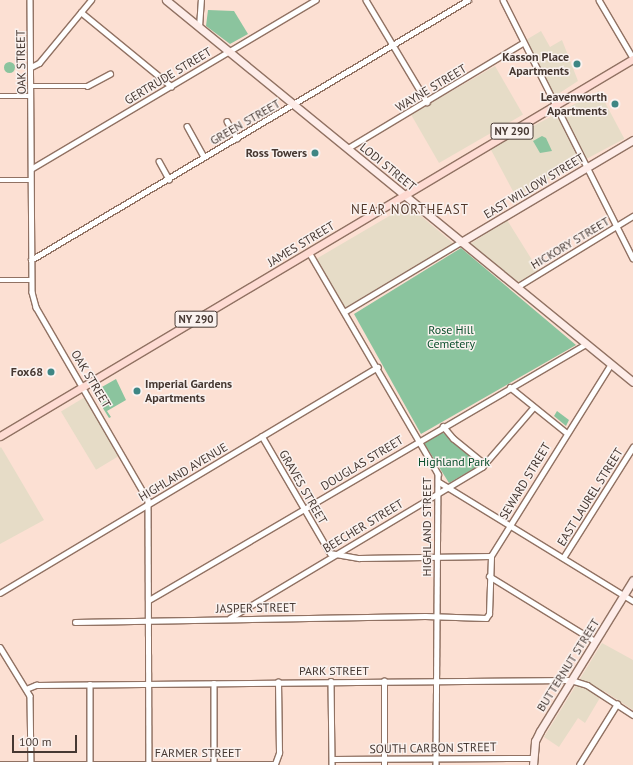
<!DOCTYPE html>
<style>
body{margin:0}
#map{position:relative;width:633px;height:765px;overflow:hidden;background:#fce0d3;font-family:"PT Sans",sans-serif}
div>[style]{position:absolute}
.commercial>*{inset:0;background:#e6dcc7;transform-origin:0 0}
.green>*{inset:0;background:#8bc49e}
.round{border-radius:50%}
.roads{filter:drop-shadow(1px 0 #917263) drop-shadow(-1px 0 #917263) drop-shadow(0 1px #917263) drop-shadow(0 -1px #917263)}
.street>*{height:4.5px;margin:-2.25px;padding:0 2.25px;transform-origin:2.25px;border-radius:2.25px;background:#fff}
.secondary>*{height:7px;margin:-3.5px;padding:0 3.5px;transform-origin:3.5px;border-radius:3.5px;background:#feede9}
.primary>*{height:7px;margin:-3.5px;padding:0 3.5px;transform-origin:3.5px;border-radius:3.5px;background:#fedbd3}
.dots>*{width:11px;height:11px;translate:-50% -50%;box-sizing:border-box;border:2px solid #faf2ef;border-radius:50%}
span{translate:-50% -50%;white-space:nowrap;text-align:center;line-height:1.15;-webkit-text-stroke:3px #faf2ef;paint-order:stroke}
.shield-label span{padding:1px 3px;background:#faf2ef;border:1px solid;border-radius:3px;-webkit-text-stroke-width:0}
.shield-label{font-size:11px;color:#463832;font-weight:700}
.poi-label{font-size:12px;color:#463832;font-weight:700}
.right{translate:-100% -50%;text-align:right}
.left{translate:0 -50%;text-align:left}
.street-label{font-size:12px;color:#463832}
.park-label{font-size:12px;color:#0b4f2d}
.neighbourhood-label{font-size:13px;color:#513628;letter-spacing:1px}
.scale{position:absolute;left:12px;top:735px;width:65px;height:18px;box-sizing:border-box;border:2px solid #463832;border-top:0;padding-left:5px;font-size:12px;line-height:14px;white-space:nowrap;color:#463832;-webkit-text-stroke:3px #faf2ef;paint-order:stroke}
</style>
<div id="map">
<div class="commercial">
<div style="clip-path:polygon(541px 31px,550px 47px,562px 40px,578px 81px,555px 96px,526px 40px)"></div>
<div style="left:495px;top:66px;width:56px;height:97px;rotate:60deg"></div>
<div style="left:599px;top:91px;width:54px;height:123px;rotate:62deg"></div>
<div style="clip-path:polygon(408px 205px,453px 243px,345px 308px,316px 259px)"></div>
<div style="clip-path:polygon(507px 220px,539px 271px,518px 282px,470px 244px)"></div>
<div style="left:85px;top:397px;width:68px;height:28px;rotate:59deg"></div>
<div style="clip-path:polygon(1px 447px,44px 520px,0 544px,0 448px)"></div>
<div style="clip-path:polygon(602px 643px,633px 660px,633px 710px,604px 691px,585px 723px,578px 718px,559px 747px,544px 737px)"></div>
</div>
<div class="green">
<div style="clip-path:polygon(208px 10px,234px 11px,248px 34px,230px 44px,206px 26px)"></div>
<div class="round" style="left:3.5px;top:61.5px;width:11px;height:11px"></div>
<div style="clip-path:polygon(542px 136px,546px 138px,552px 151px,540px 153px,533px 141px)"></div>
<div style="clip-path:polygon(461px 248px,576px 345px,421px 434px,354px 314px)"></div>
<div style="clip-path:polygon(116px 379px,126px 400px,107px 411px,111px 417px,109px 418px,93px 392px)"></div>
<div style="clip-path:polygon(557px 411px,569px 420px,566px 426px,554px 416px)"></div>
<div style="clip-path:polygon(441px 431px,480px 465px,449px 483px,424px 443px)"></div>
</div>
<div class="roads">
<div class="street">
<div style="left:30px;top:0;width:292px;rotate:89.6deg"></div>
<div style="left:32px;top:292px;width:16px;rotate:75deg"></div>
<div style="left:36px;top:307px;width:223px;rotate:59.9deg"></div>
<div style="left:148px;top:500px;width:265px;rotate:89.8deg"></div>
<div style="left:366px;top:0;width:119px;rotate:59.1deg"></div>
<div style="left:503px;top:0;width:289px;rotate:63.3deg"></div>
<div style="left:599px;top:0;width:67px;rotate:59.6deg"></div>
<div style="left:81px;top:12px;width:117px;rotate:39.4deg"></div>
<div style="left:199px;top:27px;width:27px;rotate:-86deg"></div>
<div style="left:31px;top:67px;width:9px;rotate:-27deg"></div>
<div style="left:39px;top:63px;width:82px;rotate:-50.5deg"></div>
<div style="left:31px;top:86px;width:56px"></div>
<div style="left:87px;top:86px;width:26px;rotate:-28deg"></div>
<div style="left:0;top:96px;width:31px"></div>
<div style="left:227px;top:121px;width:20px;rotate:60deg"></div>
<div style="left:187px;top:126px;width:35px;rotate:61deg"></div>
<div style="left:348px;top:148px;width:204px;rotate:-31deg"></div>
<div style="left:159px;top:161px;width:21px;rotate:61deg"></div>
<div style="left:31px;top:169px;width:331px;rotate:-30.7deg"></div>
<div style="left:0;top:180px;width:31px"></div>
<div style="left:309px;top:252px;width:257px;rotate:59.8deg"></div>
<div style="left:438px;top:474px;width:291px;rotate:90.4deg"></div>
<div style="left:31px;top:260px;width:508px;rotate:-30.75deg"></div>
<div style="left:0;top:280px;width:31px"></div>
<div style="left:517px;top:287px;width:136px;rotate:-31.5deg"></div>
<div style="left:344px;top:312px;width:136px;rotate:-30.9deg"></div>
<div style="left:510px;top:387px;width:73px;rotate:38.9deg"></div>
<div style="left:443px;top:426px;width:16px;rotate:50deg"></div>
<div style="left:453px;top:438px;width:41px;rotate:39.1deg"></div>
<div style="left:262px;top:436px;width:135px;rotate:59.8deg"></div>
<div style="left:330px;top:553px;width:29px;rotate:10deg"></div>
<div style="left:359px;top:558px;width:132px;rotate:-0.9deg"></div>
<div style="left:439px;top:482px;width:228px;rotate:31.5deg"></div>
<div style="left:563px;top:558px;width:131px;rotate:-57.8deg"></div>
<div style="left:489px;top:576px;width:124px;rotate:31.5deg"></div>
<div style="left:0;top:593px;width:440px;rotate:-30.9deg"></div>
<div style="left:149px;top:600px;width:506px;rotate:-30.36deg"></div>
<div style="left:230px;top:618px;width:294px;rotate:-30.9deg"></div>
<div style="left:482px;top:467px;width:78px;rotate:-49.2deg"></div>
<div style="left:75px;top:622px;width:350px;rotate:-1deg"></div>
<div style="left:425px;top:616px;width:61px;rotate:1.9deg"></div>
<div style="left:486px;top:618px;width:5px;rotate:-53deg"></div>
<div style="left:489px;top:614px;width:58px;rotate:-88deg"></div>
<div style="left:491px;top:556px;width:226px;rotate:-58deg"></div>
<div style="left:0;top:647px;width:57px;rotate:58.5deg"></div>
<div style="left:30px;top:696px;width:69px;rotate:89.2deg"></div>
<div style="left:331px;top:681px;width:84px;rotate:89.3deg"></div>
<div style="left:214px;top:683px;width:79px;rotate:90deg"></div>
<div style="left:90px;top:684px;width:81px;rotate:90deg"></div>
<div style="left:26px;top:689px;width:11px;rotate:-22deg"></div>
<div style="left:36px;top:685px;width:535px;rotate:-0.54deg"></div>
<div style="left:571px;top:680px;width:17px;rotate:17deg"></div>
<div style="left:587px;top:685px;width:55px;rotate:33.1deg"></div>
<div style="left:332px;top:759px;width:201px;rotate:-0.3deg"></div>
<div style="left:0;top:764px;width:275px"></div>
<div style="left:275px;top:764px;width:12px;rotate:-70deg"></div>
<div style="left:279px;top:753px;width:71px;rotate:-90.8deg"></div>
<div style="left:384px;top:765px;width:84px;rotate:-90deg"></div>
<div style="left:579px;top:765px;width:72px;rotate:-58.1deg"></div>
</div>
<div class="secondary">
<div style="left:166px;top:0;width:603px;rotate:39.28deg"></div>
<div style="left:461px;top:242px;width:200px;rotate:-30.7deg"></div>
<div style="left:533px;top:765px;width:24px;rotate:-85deg"></div>
<div style="left:535px;top:741px;width:11px;rotate:-63deg"></div>
<div style="left:540px;top:731px;width:177px;rotate:-58.4deg"></div>
</div>
<div class="primary">
<div style="left:0;top:436px;width:737px;rotate:-30.78deg"></div>
</div>
</div>
<div class="dots">
<div style="left:577px;top:64px;background:#3e8684"></div>
<div style="left:615px;top:104px;background:#3e8684"></div>
<div style="left:315px;top:153px;background:#3e8684"></div>
<div style="left:51px;top:372px;background:#3e8684"></div>
<div style="left:137px;top:391px;background:#3e8684"></div>
</div>
<div class="shield-label">
<span style="left:512px;top:131px">NY 290</span>
<span style="left:196px;top:319px">NY 290</span>
</div>
<div class="poi-label">
<span class="right" style="left:569px;top:64px">Kasson Place<br>Apartments</span>
<span class="right" style="left:607px;top:104px">Leavenworth<br>Apartments</span>
<span class="right" style="left:307px;top:153px">Ross Towers</span>
<span class="right" style="left:43px;top:372px">Fox68</span>
<span class="left" style="left:145px;top:391px">Imperial Gardens<br>Apartments</span>
</div>
<div class="street-label">
<span style="left:21px;top:62px;rotate:-91deg">OAK STREET</span>
<span style="left:168px;top:76px;rotate:-31deg">GERTRUDE STREET</span>
<span style="left:431px;top:88px;rotate:-31deg">WAYNE STREET</span>
<span style="left:245px;top:122px;rotate:-30deg">GREEN STREET</span>
<span style="left:388px;top:167px;rotate:39deg">LODI STREET</span>
<span style="left:534px;top:186px;rotate:-31deg">EAST WILLOW STREET</span>
<span style="left:570px;top:243px;rotate:-31deg">HICKORY STREET</span>
<span style="left:301px;top:244px;rotate:-31deg">JAMES STREET</span>
<span style="left:91px;top:379px;rotate:59deg">OAK STREET</span>
<span style="left:362px;top:463px;rotate:-31deg">DOUGLAS STREET</span>
<span style="left:183px;top:472px;rotate:-31deg">HIGHLAND AVENUE</span>
<span style="left:525px;top:481px;rotate:-59deg">SEWARD STREET</span>
<span style="left:303px;top:487px;rotate:60deg">GRAVES STREET</span>
<span style="left:590px;top:497px;rotate:-58deg">EAST LAUREL STREET</span>
<span style="left:363px;top:526px;rotate:-31deg">BEECHER STREET</span>
<span style="left:427px;top:527px;rotate:-90deg">HIGHLAND STREET</span>
<span style="left:256px;top:608px;rotate:-1deg">JASPER STREET</span>
<span style="left:568px;top:665px;rotate:-58deg">BUTTERNUT STREET</span>
<span style="left:334px;top:671px">PARK STREET</span>
<span style="left:433px;top:748px;rotate:-1deg">SOUTH CARBON STREET</span>
<span style="left:198px;top:753px">FARMER STREET</span>
</div>
<div class="park-label">
<span style="left:451px;top:337px">Rose Hill<br>Cemetery</span>
<span style="left:454px;top:462px">Highland Park</span>
</div>
<div class="neighbourhood-label">
<span style="left:410px;top:210px">NEAR NORTHEAST</span>
</div>
<div class="scale">100 m</div>
</div>
